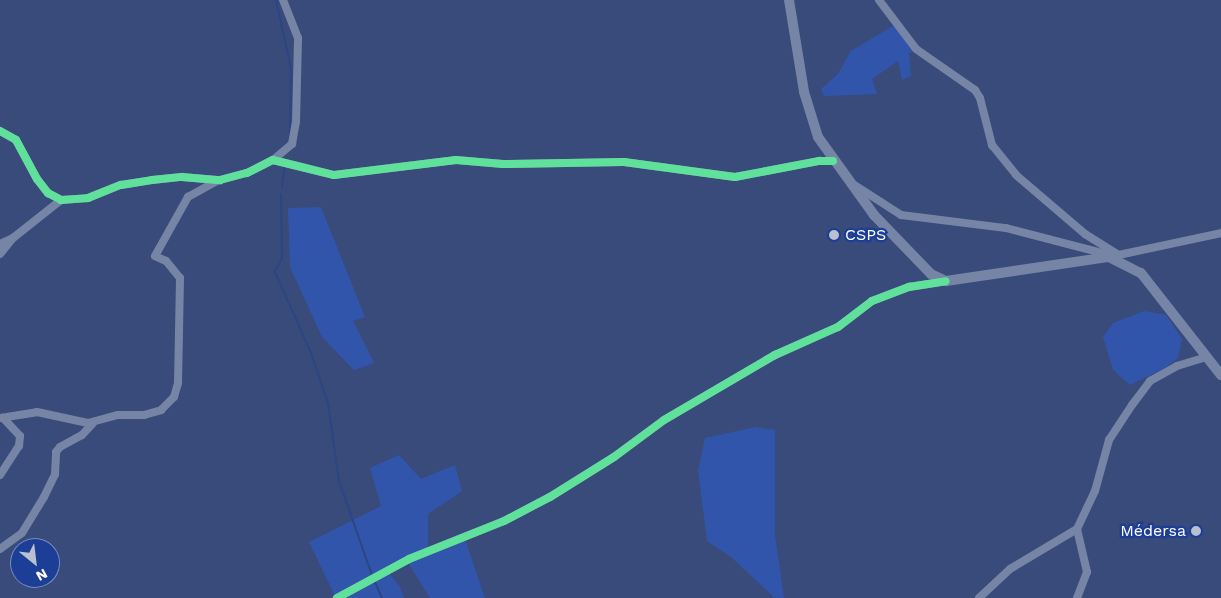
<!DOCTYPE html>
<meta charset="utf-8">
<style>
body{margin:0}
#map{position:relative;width:1221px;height:598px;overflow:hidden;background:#384b7a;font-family:"Work Sans",sans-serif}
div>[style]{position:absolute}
.green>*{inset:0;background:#3255ac}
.stream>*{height:2px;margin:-1px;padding:0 1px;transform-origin:1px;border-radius:1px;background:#2c4585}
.minor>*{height:8px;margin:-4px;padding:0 4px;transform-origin:4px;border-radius:4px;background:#7684a5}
.tertiary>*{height:10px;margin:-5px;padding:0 5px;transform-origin:5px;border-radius:5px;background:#7684a5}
.cycleway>*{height:8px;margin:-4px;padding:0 4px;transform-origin:4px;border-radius:4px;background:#60e19b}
.dots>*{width:14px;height:14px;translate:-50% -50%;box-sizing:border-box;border:2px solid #1c3e96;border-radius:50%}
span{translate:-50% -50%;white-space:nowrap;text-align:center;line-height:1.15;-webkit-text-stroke:4.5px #1c3e96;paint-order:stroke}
.poi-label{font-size:16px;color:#fff}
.left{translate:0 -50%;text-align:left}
.right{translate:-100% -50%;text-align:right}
.north{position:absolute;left:10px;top:538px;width:50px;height:50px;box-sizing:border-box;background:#1c3e96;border:1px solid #778bc0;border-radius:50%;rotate:151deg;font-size:14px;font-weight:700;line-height:20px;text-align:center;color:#fff}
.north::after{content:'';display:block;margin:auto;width:18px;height:22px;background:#b9c0d0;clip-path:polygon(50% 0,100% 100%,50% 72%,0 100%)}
</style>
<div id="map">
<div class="green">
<div style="clip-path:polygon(896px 24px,916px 49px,909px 53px,911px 76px,902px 80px,898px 61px,872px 79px,877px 94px,824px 96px,821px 89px,838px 74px,851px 51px)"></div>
<div style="clip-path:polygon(321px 207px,365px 317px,353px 321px,374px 363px,354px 370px,322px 337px,290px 267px,288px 208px)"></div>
<div style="clip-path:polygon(1144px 311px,1166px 315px,1182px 339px,1178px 358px,1165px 368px,1130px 385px,1113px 370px,1103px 337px,1113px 323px)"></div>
<div style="clip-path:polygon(756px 427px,775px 430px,775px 535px,784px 598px,775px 598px,731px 557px,707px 541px,698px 470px,705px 438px)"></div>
<div style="clip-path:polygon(399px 455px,421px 479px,455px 465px,462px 491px,428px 514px,428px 553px,465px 539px,485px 598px,430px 598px,407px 561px,388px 572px,400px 587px,404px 598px,336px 598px,309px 542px,381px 506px,370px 468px)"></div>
</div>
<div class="stream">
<div style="left:276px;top:0;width:71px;rotate:77.7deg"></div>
<div style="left:291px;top:69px;width:66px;rotate:90.9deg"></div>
<div style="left:282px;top:187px;width:23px;rotate:-83deg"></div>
<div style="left:281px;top:194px;width:64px;rotate:89.1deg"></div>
<div style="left:282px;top:258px;width:16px;rotate:117deg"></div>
<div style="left:275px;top:272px;width:89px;rotate:66deg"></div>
<div style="left:311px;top:353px;width:53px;rotate:71.2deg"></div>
<div style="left:328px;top:403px;width:79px;rotate:82deg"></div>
<div style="left:339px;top:481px;width:100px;rotate:70.7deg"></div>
<div style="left:374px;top:580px;width:20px;rotate:66deg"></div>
</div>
<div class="minor">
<div style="left:879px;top:0;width:61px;rotate:52.9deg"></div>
<div style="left:916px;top:49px;width:72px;rotate:34.8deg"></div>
<div style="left:975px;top:90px;width:9px;rotate:58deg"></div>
<div style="left:980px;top:98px;width:49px;rotate:75.7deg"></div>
<div style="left:992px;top:145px;width:38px;rotate:51deg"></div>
<div style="left:1016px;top:175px;width:91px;rotate:40.5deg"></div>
<div style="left:1085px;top:234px;width:40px;rotate:32deg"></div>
<div style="left:0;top:131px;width:18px;rotate:29deg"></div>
<div style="left:16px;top:140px;width:44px;rotate:61.7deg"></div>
<div style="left:37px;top:179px;width:18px;rotate:52deg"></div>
<div style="left:48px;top:193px;width:15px;rotate:28deg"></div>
<div style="left:61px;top:200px;width:27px;rotate:-4deg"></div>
<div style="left:88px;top:198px;width:35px;rotate:-22deg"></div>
<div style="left:121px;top:185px;width:31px;rotate:-9deg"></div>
<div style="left:152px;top:180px;width:30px;rotate:-6deg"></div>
<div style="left:182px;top:177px;width:38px;rotate:5deg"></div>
<div style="left:220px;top:180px;width:28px;rotate:-15deg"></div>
<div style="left:247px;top:173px;width:29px;rotate:-27deg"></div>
<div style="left:273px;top:160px;width:63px;rotate:13.8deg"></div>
<div style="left:334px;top:175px;width:123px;rotate:-7deg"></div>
<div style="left:456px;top:160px;width:47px;rotate:4.9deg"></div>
<div style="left:503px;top:164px;width:121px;rotate:-0.9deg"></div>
<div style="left:624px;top:162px;width:112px;rotate:7.7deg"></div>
<div style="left:735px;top:177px;width:86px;rotate:-10.8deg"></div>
<div style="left:819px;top:161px;width:14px"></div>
<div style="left:273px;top:160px;width:25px;rotate:-40deg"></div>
<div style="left:292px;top:144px;width:22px;rotate:-80deg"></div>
<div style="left:296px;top:122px;width:84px;rotate:-88.6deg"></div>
<div style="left:298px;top:38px;width:41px;rotate:-111.5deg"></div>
<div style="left:853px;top:184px;width:57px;rotate:32.9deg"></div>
<div style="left:901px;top:215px;width:106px;rotate:7.1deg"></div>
<div style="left:1006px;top:228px;width:107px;rotate:14.6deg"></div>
<div style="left:0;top:244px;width:14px;rotate:-25deg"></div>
<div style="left:13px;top:238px;width:61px;rotate:-38.4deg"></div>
<div style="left:0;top:254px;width:21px;rotate:-51deg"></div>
<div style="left:1114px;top:256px;width:109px;rotate:-12.1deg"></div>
<div style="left:0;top:418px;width:37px;rotate:-9deg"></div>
<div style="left:37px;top:412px;width:52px;rotate:12.2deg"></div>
<div style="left:88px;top:423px;width:31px;rotate:-15deg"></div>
<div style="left:118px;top:415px;width:26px"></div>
<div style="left:144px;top:415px;width:18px;rotate:-16deg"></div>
<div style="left:161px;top:410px;width:18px;rotate:-45deg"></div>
<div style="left:174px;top:397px;width:15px;rotate:-74deg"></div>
<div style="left:178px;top:383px;width:105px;rotate:-88.9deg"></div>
<div style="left:180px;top:278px;width:22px;rotate:-129deg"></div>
<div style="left:166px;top:261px;width:12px;rotate:-156deg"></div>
<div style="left:155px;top:256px;width:68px;rotate:-60.8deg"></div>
<div style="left:188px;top:197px;width:35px;rotate:-29deg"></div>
<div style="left:0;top:475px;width:35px;rotate:-57deg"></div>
<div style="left:19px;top:446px;width:10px;rotate:-84deg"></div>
<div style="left:20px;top:436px;width:25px;rotate:-133deg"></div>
<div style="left:0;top:549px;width:27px;rotate:-36deg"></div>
<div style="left:22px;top:533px;width:42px;rotate:-58.6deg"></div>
<div style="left:44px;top:497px;width:25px;rotate:-64deg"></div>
<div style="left:55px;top:474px;width:22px;rotate:-87deg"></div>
<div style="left:56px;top:452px;width:6px;rotate:-51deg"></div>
<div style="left:60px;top:447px;width:25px;rotate:-29deg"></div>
<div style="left:82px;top:435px;width:16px;rotate:-47deg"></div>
<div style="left:337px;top:598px;width:82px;rotate:-28.4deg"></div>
<div style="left:409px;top:559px;width:102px;rotate:-21.8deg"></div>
<div style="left:504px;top:521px;width:52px;rotate:-27.6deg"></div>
<div style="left:550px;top:497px;width:75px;rotate:-32deg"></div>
<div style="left:614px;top:457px;width:62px;rotate:-36.5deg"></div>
<div style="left:664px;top:420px;width:129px;rotate:-30.4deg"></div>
<div style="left:775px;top:355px;width:69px;rotate:-24deg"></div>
<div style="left:838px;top:327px;width:43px;rotate:-37.4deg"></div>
<div style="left:872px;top:301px;width:40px;rotate:-21deg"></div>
<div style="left:909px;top:287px;width:37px;rotate:-9deg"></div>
<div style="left:979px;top:598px;width:42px;rotate:-43.1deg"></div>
<div style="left:1010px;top:569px;width:78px;rotate:-30.8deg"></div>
<div style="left:1077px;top:529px;width:42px;rotate:-64.7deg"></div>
<div style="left:1095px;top:491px;width:53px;rotate:-74.6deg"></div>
<div style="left:1109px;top:440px;width:42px;rotate:-56.7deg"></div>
<div style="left:1132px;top:405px;width:30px;rotate:-53deg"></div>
<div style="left:1150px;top:381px;width:31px;rotate:-29deg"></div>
<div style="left:1177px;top:366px;width:30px;rotate:-17deg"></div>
<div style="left:1077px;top:598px;width:28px;rotate:-69deg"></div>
<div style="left:1087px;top:572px;width:44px;rotate:-103.1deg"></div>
</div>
<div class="tertiary">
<div style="left:789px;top:0;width:93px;rotate:80.7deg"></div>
<div style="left:804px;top:92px;width:47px;rotate:72.7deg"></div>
<div style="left:818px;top:137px;width:96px;rotate:54.3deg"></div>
<div style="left:874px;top:215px;width:82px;rotate:46deg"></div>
<div style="left:931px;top:274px;width:17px;rotate:25deg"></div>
<div style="left:946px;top:281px;width:165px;rotate:-8.4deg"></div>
<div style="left:1109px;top:257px;width:36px;rotate:27deg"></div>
<div style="left:1141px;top:273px;width:130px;rotate:51.9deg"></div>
</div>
<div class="cycleway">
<div style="left:0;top:131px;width:18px;rotate:29deg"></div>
<div style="left:16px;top:140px;width:44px;rotate:61.7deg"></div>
<div style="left:37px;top:179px;width:18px;rotate:52deg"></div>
<div style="left:48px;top:193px;width:15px;rotate:28deg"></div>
<div style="left:61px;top:200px;width:27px;rotate:-4deg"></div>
<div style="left:88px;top:198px;width:35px;rotate:-22deg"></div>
<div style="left:121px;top:185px;width:31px;rotate:-9deg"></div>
<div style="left:152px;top:180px;width:30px;rotate:-6deg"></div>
<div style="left:182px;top:177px;width:38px;rotate:5deg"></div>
<div style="left:220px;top:180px;width:28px;rotate:-15deg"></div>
<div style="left:247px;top:173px;width:29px;rotate:-27deg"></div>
<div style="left:273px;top:160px;width:63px;rotate:13.8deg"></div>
<div style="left:334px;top:175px;width:123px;rotate:-7deg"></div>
<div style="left:456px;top:160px;width:47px;rotate:4.9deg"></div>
<div style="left:503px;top:164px;width:121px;rotate:-0.9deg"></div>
<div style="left:624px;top:162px;width:112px;rotate:7.7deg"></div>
<div style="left:735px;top:177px;width:86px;rotate:-10.8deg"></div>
<div style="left:819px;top:161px;width:14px"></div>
<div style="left:337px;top:598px;width:82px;rotate:-28.4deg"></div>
<div style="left:409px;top:559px;width:102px;rotate:-21.8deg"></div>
<div style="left:504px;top:521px;width:52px;rotate:-27.6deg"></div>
<div style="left:550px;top:497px;width:75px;rotate:-32deg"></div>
<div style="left:614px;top:457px;width:62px;rotate:-36.5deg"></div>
<div style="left:664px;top:420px;width:129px;rotate:-30.4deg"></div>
<div style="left:775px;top:355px;width:69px;rotate:-24deg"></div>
<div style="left:838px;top:327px;width:43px;rotate:-37.4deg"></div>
<div style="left:872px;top:301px;width:40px;rotate:-21deg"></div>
<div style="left:909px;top:287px;width:37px;rotate:-9deg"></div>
</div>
<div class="dots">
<div style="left:834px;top:235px;background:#b9c0d0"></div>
<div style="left:1196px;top:531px;background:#b9c0d0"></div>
</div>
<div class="poi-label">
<span class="left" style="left:845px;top:235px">CSPS</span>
<span class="right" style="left:1186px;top:531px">Médersa</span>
</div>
<div class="north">N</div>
</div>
